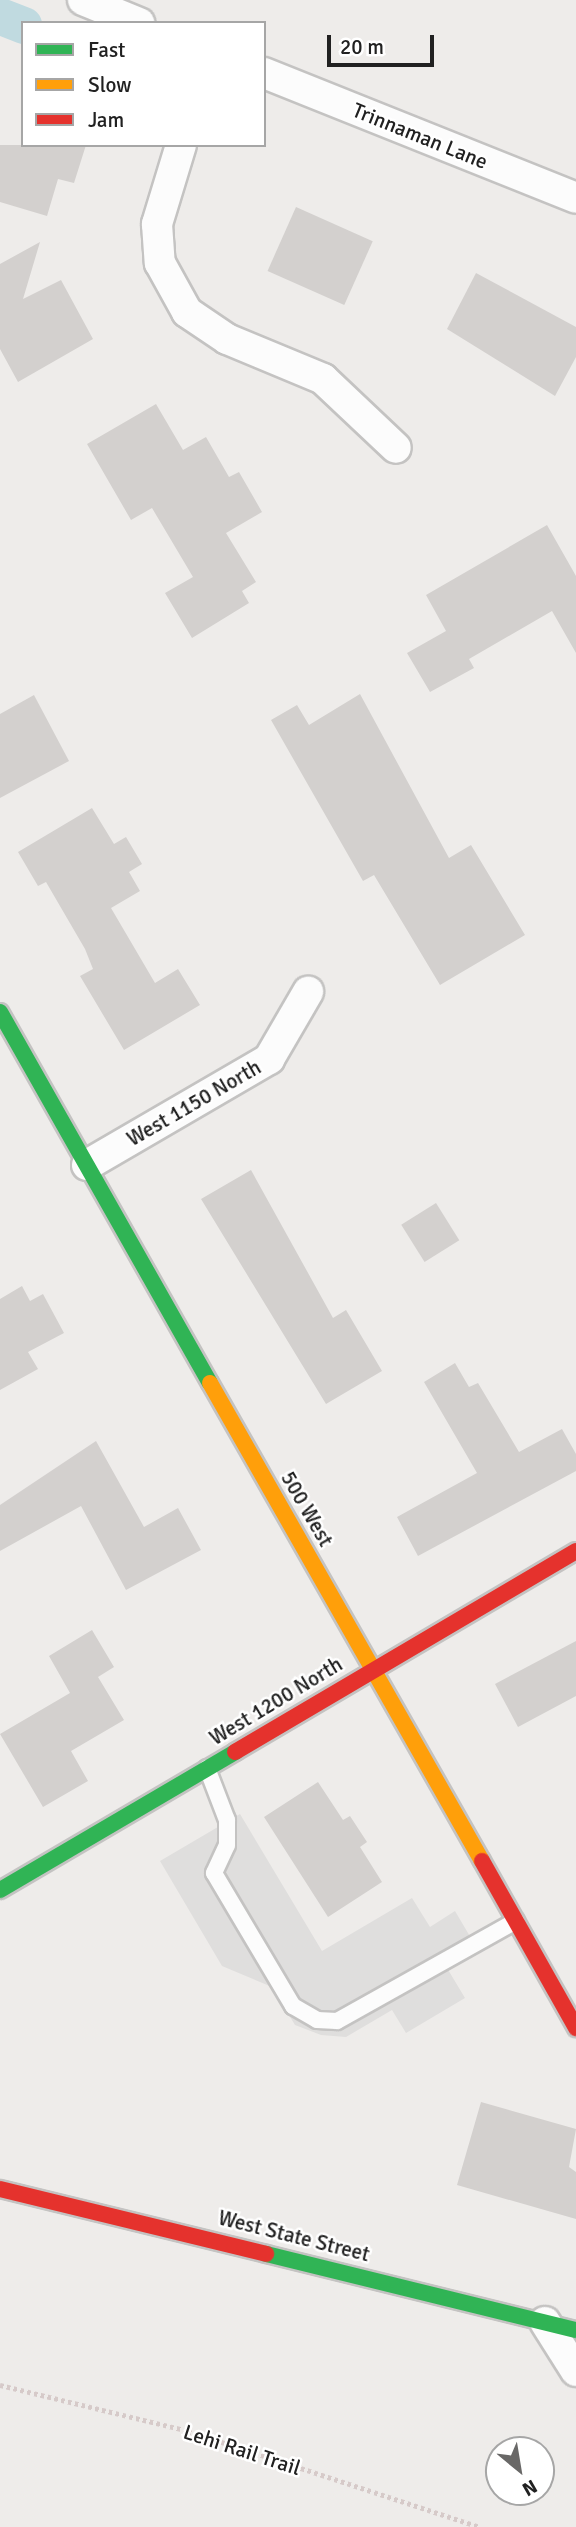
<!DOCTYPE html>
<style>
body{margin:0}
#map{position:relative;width:576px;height:2527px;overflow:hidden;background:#eeecea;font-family:Signika,sans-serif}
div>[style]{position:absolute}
.parking>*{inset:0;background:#dfdedd}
.canal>*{height:37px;margin:-18.5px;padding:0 18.5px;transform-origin:18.5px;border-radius:18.5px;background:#c0dae0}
.building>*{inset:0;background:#d3d0ce;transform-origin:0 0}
.path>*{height:4.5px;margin-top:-2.25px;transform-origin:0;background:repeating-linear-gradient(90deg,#d6cac9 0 3.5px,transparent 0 7px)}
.roads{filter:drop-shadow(2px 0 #c4c3c2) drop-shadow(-2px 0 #c4c3c2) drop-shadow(0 2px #c4c3c2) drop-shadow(0 -2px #c4c3c2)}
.lane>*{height:16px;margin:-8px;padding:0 8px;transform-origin:8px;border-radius:8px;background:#fcfcfc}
.street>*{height:30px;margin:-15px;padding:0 15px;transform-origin:15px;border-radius:15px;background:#fcfcfc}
.fast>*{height:16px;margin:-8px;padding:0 8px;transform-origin:8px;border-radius:8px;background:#30b455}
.slow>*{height:16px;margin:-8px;padding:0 8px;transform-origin:8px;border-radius:8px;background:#ff9f0a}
.jam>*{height:16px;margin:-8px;padding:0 8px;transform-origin:8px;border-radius:8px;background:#e5322d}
span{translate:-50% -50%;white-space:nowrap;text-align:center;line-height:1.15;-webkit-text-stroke:5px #fff;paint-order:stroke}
.street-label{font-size:21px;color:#212121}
.legend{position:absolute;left:21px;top:21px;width:245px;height:126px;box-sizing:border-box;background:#fff;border:2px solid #a6a6a6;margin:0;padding:9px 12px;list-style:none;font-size:21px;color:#212121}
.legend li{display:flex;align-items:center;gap:14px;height:35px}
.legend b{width:35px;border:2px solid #a6a6a6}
.north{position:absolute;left:485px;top:2436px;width:70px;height:70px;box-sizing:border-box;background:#fff;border:2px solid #a6a6a6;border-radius:50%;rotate:150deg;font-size:19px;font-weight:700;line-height:28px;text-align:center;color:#212121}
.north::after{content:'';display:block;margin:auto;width:24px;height:32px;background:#696867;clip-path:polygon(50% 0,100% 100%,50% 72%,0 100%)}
.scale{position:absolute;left:327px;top:35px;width:107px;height:32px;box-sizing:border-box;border:4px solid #212121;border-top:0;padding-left:9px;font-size:21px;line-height:24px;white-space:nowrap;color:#212121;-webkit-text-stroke:5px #fff;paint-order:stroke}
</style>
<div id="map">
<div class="parking">
<div style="clip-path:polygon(240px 1814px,322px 1951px,412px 1898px,430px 1927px,455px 1911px,478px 1950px,447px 1968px,465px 1998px,406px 2033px,392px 2010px,346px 2037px,321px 2035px,295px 2025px,272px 1987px,222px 1966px,160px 1861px)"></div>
</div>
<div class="canal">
<div style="left:0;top:16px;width:25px;rotate:21deg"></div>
</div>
<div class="building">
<div style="clip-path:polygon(0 145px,86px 145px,74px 183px,58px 179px,47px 216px,0 202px)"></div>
<div style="left:296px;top:207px;width:84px;height:70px;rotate:24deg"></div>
<div style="clip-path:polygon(40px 242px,23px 299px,61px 280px,93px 339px,18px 382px,0 349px,0 264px)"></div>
<div style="clip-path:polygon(476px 273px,576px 327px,576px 357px,555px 396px,447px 329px)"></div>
<div style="clip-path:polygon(156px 404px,183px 450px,206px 437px,229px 477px,239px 472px,262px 512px,226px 533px,256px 582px,242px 591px,249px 603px,192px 638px,165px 593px,193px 577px,152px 508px,131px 520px,87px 444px)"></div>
<div style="clip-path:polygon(547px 525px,576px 576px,576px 653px,552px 611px,469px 659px,474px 668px,430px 692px,407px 653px,446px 631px,426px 595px)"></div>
<div style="clip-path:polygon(360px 694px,449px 858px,471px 845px,525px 935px,440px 985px,374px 875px,363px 881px,271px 720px,297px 705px,309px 725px)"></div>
<div style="clip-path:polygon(34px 695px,69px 761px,0 798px,0 714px)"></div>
<div style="clip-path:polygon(92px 808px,114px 844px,126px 837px,142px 864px,129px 872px,140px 891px,111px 908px,155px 983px,178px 969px,200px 1005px,124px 1050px,80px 976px,93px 969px,85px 949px,46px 882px,38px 886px,18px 852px)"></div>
<div style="clip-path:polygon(251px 1170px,333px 1318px,346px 1310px,382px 1371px,326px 1404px,201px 1199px)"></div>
<div style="left:436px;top:1203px;width:44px;height:41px;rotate:58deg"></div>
<div style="clip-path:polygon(22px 1286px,30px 1301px,43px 1294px,64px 1333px,28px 1352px,38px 1369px,0 1390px,0 1299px)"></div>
<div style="clip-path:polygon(455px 1363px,469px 1387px,478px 1383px,519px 1452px,562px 1429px,576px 1454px,576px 1471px,418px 1556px,397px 1517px,477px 1473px,424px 1382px)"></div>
<div style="clip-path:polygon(96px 1441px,144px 1527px,178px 1508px,201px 1550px,126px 1590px,81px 1506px,0 1551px,0 1505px)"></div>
<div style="clip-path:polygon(92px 1630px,114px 1667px,98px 1677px,124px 1720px,71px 1751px,88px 1781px,43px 1807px,0 1734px,70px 1693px,49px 1656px)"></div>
<div style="clip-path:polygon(576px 1641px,576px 1696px,518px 1727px,495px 1684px)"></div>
<div style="clip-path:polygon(318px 1782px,343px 1820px,350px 1816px,367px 1842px,360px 1847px,382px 1882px,328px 1917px,264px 1817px)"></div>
<div style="clip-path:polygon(481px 2102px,576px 2129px,569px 2167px,576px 2172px,576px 2219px,457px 2185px)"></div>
</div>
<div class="path">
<div style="left:0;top:2385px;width:194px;rotate:13.7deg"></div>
<div style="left:188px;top:2431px;width:307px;rotate:18.2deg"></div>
</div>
<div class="roads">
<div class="lane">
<div style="left:207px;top:1768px;width:56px;rotate:69deg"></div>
<div style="left:227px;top:1820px;width:25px;rotate:90deg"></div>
<div style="left:227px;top:1845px;width:31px;rotate:115deg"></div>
<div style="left:214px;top:1873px;width:155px;rotate:59.3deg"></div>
<div style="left:293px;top:2006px;width:28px;rotate:30deg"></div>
<div style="left:317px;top:2020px;width:20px;rotate:3deg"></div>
<div style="left:337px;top:2021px;width:205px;rotate:-29.2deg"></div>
</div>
<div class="street">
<div style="left:83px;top:0;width:61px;rotate:22.3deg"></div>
<div style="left:264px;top:73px;width:336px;rotate:21.8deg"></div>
<div style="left:181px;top:145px;width:83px;rotate:106.9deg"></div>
<div style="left:157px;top:224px;width:39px;rotate:86deg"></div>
<div style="left:160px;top:263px;width:56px;rotate:61.1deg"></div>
<div style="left:187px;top:312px;width:48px;rotate:34deg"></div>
<div style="left:227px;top:339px;width:104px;rotate:22.6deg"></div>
<div style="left:323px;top:379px;width:100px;rotate:43.4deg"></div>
<div style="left:87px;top:1165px;width:211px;rotate:-30.2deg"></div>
<div style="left:269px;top:1059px;width:78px;rotate:-59.8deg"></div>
<div style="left:545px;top:2322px;width:58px;rotate:57.7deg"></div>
</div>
<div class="fast">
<div style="left:0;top:1012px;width:426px;rotate:60.5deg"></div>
<div style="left:0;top:1890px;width:273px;rotate:-30.4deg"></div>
<div style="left:266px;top:2254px;width:319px;rotate:13.8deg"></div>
</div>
<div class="slow">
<div style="left:210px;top:1383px;width:550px;rotate:60.36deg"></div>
</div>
<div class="jam">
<div style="left:235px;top:1752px;width:396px;rotate:-30.5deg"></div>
<div style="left:482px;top:1861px;width:192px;rotate:60.6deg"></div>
<div style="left:0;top:2189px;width:274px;rotate:13.7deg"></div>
</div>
</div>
<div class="street-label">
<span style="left:420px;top:136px;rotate:22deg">Trinnaman Lane</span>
<span style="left:194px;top:1103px;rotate:-30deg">West 1150 North</span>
<span style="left:307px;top:1509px;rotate:60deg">500 West</span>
<span style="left:276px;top:1701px;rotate:-31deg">West 1200 North</span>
<span style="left:294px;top:2236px;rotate:14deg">West State Street</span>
<span style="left:242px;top:2450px;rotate:18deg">Lehi Rail Trail</span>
</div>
<ul class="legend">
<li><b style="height:9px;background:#30b455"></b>Fast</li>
<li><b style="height:9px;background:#ff9f0a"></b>Slow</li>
<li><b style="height:9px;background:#e5322d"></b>Jam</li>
</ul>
<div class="north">N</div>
<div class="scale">20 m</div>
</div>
